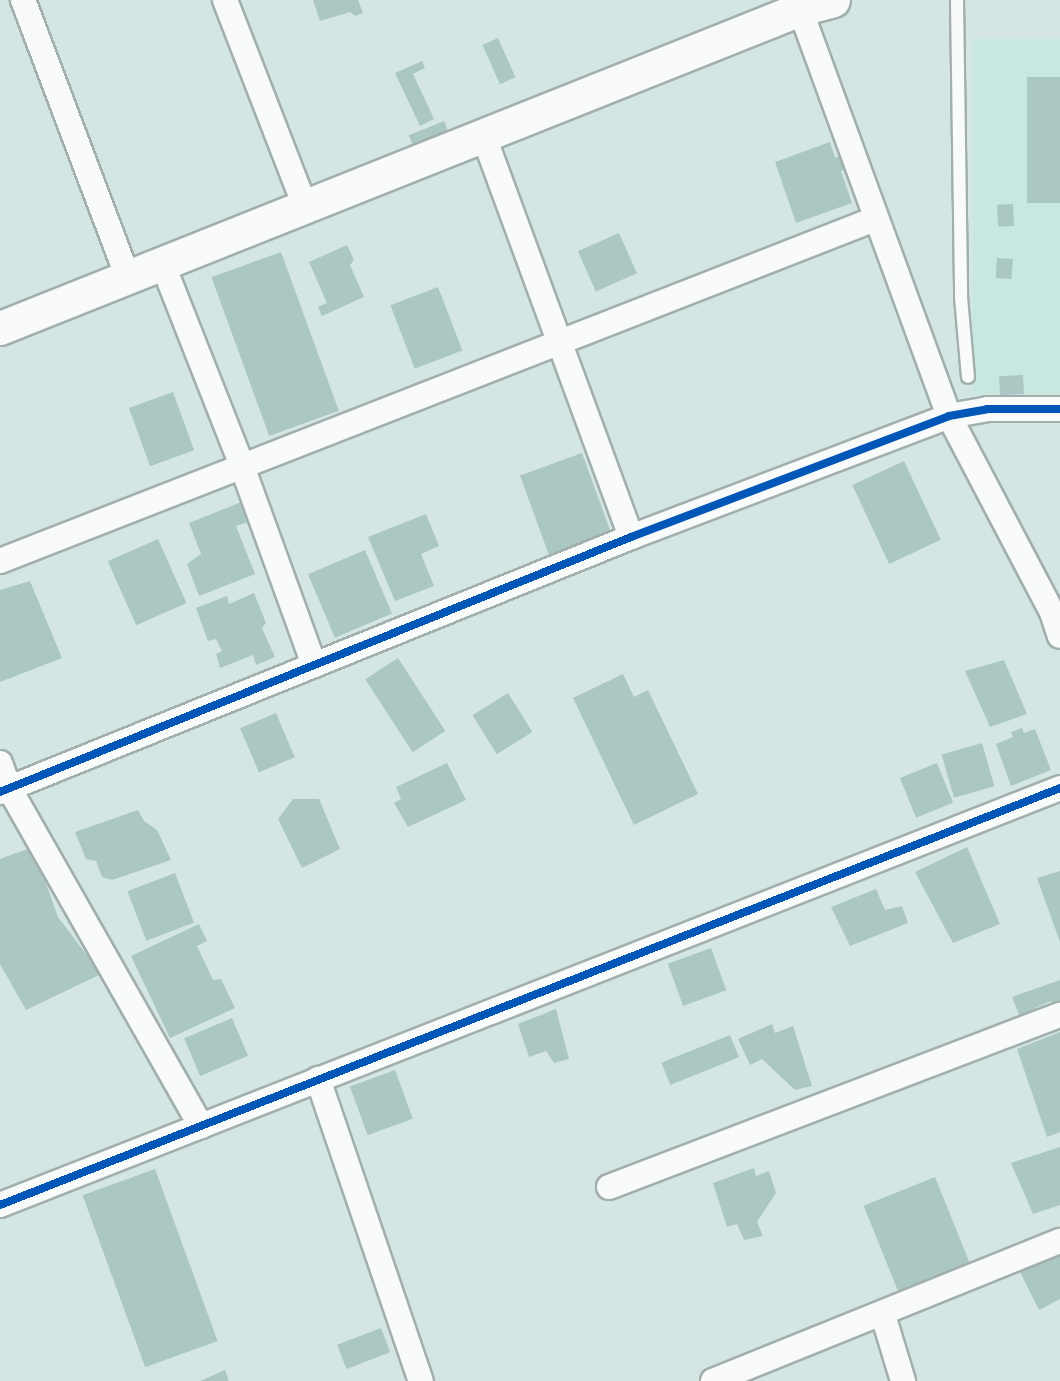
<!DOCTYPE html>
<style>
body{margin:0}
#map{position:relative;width:1060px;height:1381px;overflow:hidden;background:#d4e6e3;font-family:Lato,sans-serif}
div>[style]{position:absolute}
.built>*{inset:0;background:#c7e8e1;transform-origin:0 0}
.building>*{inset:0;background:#abc7c3;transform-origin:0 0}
.roads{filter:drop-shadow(2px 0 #a1afad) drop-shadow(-2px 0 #a1afad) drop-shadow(0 2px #a1afad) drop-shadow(0 -2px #a1afad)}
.lane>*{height:12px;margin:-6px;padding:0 6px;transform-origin:6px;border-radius:6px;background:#f9fbfb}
.street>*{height:24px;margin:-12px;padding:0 12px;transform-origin:12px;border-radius:12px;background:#f9fbfb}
.secondary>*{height:33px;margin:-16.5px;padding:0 16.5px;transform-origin:16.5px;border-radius:16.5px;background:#f9fbfb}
.cycleway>*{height:8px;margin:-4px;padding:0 4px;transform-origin:4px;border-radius:4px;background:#0057b8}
span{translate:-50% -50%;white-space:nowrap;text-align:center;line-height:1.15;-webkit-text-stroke:4.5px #d9fcf5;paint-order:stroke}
</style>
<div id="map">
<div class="built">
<div style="left:1060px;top:39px;width:355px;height:87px;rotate:90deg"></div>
</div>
<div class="building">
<div style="clip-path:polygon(313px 0,358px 0,363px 13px,355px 16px,350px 12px,320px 21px)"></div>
<div style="left:498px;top:38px;width:43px;height:17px;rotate:66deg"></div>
<div style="clip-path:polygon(422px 61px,425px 68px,413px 74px,434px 119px,420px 126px,395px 73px)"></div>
<div style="left:1027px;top:77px;width:33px;height:126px"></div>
<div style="left:444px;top:121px;width:16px;height:38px;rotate:68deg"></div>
<div style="clip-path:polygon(830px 142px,835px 158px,842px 155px,847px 169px,841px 171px,852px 203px,796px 223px,775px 162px)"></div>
<div style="left:1013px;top:204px;width:22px;height:16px;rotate:87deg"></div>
<div style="left:619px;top:233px;width:44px;height:45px;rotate:66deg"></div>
<div style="clip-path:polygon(347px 245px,354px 260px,350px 265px,364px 297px,322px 316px,318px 307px,327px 303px,309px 262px)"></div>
<div style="left:281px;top:252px;width:169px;height:74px;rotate:70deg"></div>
<div style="left:997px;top:258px;width:16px;height:20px;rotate:4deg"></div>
<div style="left:438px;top:287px;width:68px;height:51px;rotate:69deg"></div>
<div style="left:1023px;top:375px;width:19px;height:24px;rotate:87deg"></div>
<div style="left:173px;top:392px;width:62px;height:47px;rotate:70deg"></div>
<div style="left:582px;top:453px;width:84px;height:66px;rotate:70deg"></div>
<div style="left:904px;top:461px;width:87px;height:57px;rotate:65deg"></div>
<div style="clip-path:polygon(244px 501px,251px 521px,236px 526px,255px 574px,199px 596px,187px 564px,201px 554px,189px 523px)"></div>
<div style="clip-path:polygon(426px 514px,439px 546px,421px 554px,434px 586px,395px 601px,368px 537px)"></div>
<div style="left:158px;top:539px;width:70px;height:55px;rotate:66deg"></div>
<div style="left:365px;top:550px;width:69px;height:62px;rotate:67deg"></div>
<div style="clip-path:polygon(30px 581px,62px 658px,0 682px,0 590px)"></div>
<div style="clip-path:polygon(254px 593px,266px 623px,262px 628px,275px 657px,256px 665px,253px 655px,220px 668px,216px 654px,222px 651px,216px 639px,208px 641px,196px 608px,227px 596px,229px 604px)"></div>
<div style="left:398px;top:658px;width:87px;height:39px;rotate:57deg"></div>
<div style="clip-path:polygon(1004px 660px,1027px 714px,990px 727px,965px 671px)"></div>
<div style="clip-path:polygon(623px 674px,634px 697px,648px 690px,698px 794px,634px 825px,573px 698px)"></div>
<div style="left:508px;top:693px;width:46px;height:42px;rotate:58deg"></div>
<div style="left:276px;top:713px;width:48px;height:39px;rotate:67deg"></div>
<div style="clip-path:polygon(1022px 728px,1024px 733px,1035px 729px,1051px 770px,1011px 786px,996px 744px,1013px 737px,1011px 732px)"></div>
<div style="left:982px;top:743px;width:45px;height:42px;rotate:74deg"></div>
<div style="clip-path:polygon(447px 763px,466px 800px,408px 827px,394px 803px,401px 799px,396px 787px)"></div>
<div style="left:937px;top:763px;width:43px;height:40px;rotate:68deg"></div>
<div style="clip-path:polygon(293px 799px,319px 799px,340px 849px,302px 868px,278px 819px)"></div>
<div style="clip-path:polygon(138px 810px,144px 821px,157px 830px,171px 860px,112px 880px,102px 877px,96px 861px,86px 859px,75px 832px)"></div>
<div style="clip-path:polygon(33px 847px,58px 917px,101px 974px,26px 1010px,0 964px,0 859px)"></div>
<div style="clip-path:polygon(967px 847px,1000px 924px,953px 943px,915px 872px)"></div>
<div style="clip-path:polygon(1060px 871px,1060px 942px,1037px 878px)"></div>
<div style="left:175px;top:873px;width:53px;height:51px;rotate:69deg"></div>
<div style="clip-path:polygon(876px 889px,885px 910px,902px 906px,908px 923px,850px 946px,831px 907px)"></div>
<div style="clip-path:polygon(199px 924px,207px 941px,197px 946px,213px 980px,221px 979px,235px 1008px,170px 1038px,131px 956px)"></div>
<div style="left:711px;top:948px;width:45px;height:46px;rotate:70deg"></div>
<div style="clip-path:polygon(1060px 980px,1060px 1006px,1055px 1008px,1051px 1001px,1035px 1008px,1039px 1015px,1021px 1020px,1012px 997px)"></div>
<div style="clip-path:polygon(556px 1009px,569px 1059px,554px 1063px,546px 1051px,529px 1057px,518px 1024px)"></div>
<div style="left:232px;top:1018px;width:41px;height:52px;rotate:67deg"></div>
<div style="clip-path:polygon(772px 1024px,775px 1033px,793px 1026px,812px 1086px,795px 1090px,762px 1059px,750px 1065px,738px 1039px)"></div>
<div style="clip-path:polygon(1060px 1032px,1060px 1132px,1047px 1137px,1017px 1049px)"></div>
<div style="left:730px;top:1035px;width:24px;height:74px;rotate:68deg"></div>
<div style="left:395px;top:1070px;width:52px;height:48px;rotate:70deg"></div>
<div style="clip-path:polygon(1060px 1147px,1060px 1205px,1033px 1214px,1011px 1163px)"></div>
<div style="clip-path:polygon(754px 1168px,756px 1176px,769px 1171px,776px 1193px,757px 1222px,763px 1236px,744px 1240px,737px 1224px,727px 1227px,713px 1183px)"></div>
<div style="left:155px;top:1169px;width:183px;height:77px;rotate:70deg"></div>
<div style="left:935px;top:1177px;width:94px;height:77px;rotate:68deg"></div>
<div style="clip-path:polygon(1060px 1254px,1060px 1299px,1039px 1310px,1019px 1270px)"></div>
<div style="left:381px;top:1328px;width:26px;height:47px;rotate:69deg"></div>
<div style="clip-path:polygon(225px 1370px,229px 1381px,200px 1381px)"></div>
</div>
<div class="roads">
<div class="lane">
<div style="left:957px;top:0;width:297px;rotate:89.2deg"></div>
<div style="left:961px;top:297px;width:80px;rotate:85deg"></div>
</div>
<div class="street">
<div style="left:23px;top:0;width:297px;rotate:69.3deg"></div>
<div style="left:225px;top:0;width:224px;rotate:68.8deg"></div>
<div style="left:800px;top:9px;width:433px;rotate:69.9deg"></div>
<div style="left:949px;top:416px;width:221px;rotate:62.3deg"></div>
<div style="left:1052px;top:612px;width:25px;rotate:72deg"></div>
<div style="left:484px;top:137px;width:426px;rotate:69.8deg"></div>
<div style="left:163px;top:265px;width:216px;rotate:68.5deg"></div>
<div style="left:242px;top:466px;width:212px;rotate:70.1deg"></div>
<div style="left:0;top:561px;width:939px;rotate:-21.35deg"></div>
<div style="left:0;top:763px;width:27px;rotate:70deg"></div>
<div style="left:9px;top:788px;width:389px;rotate:60.4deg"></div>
<div style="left:0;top:792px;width:681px;rotate:-22deg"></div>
<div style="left:631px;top:537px;width:340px;rotate:-20.8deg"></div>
<div style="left:949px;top:416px;width:39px;rotate:-10deg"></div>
<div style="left:987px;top:409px;width:73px"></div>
<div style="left:318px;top:1079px;width:319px;rotate:71.2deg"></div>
<div style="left:609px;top:1187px;width:483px;rotate:-20.9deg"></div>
<div style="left:0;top:1205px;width:1139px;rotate:-21.47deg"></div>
<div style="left:883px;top:1315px;width:69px;rotate:73.1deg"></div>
<div style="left:713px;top:1381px;width:374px;rotate:-22deg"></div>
</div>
<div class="secondary">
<div style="left:0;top:328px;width:861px;rotate:-21.74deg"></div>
<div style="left:800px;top:9px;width:34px;rotate:-15deg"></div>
</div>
</div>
<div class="cycleway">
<div style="left:0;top:792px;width:681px;rotate:-22deg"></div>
<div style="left:631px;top:537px;width:340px;rotate:-20.8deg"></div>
<div style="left:949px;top:416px;width:39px;rotate:-10deg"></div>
<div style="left:987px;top:409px;width:73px"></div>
<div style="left:0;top:1205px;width:1139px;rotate:-21.47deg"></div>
</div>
</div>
